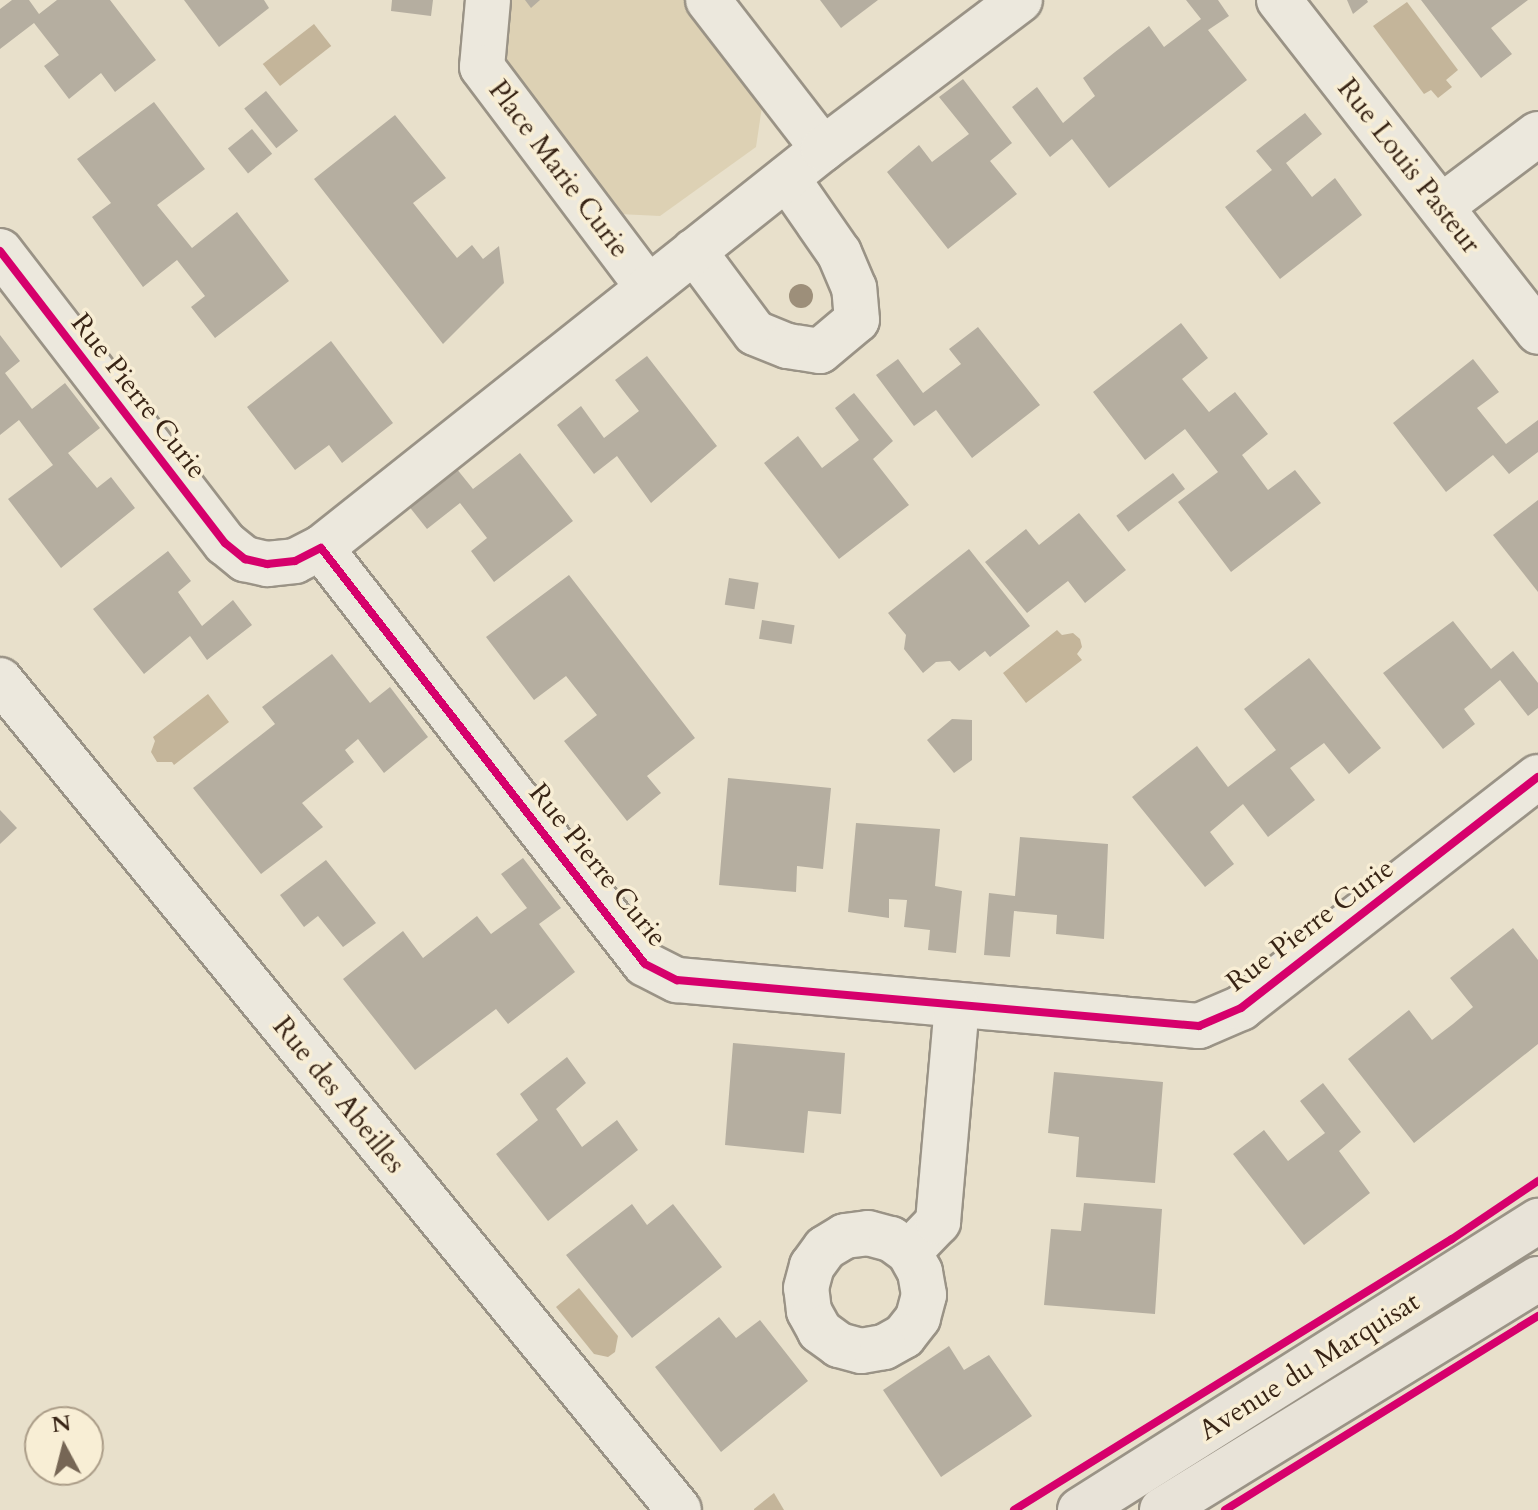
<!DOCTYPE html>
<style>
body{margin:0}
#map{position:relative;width:1538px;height:1510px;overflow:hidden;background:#e8e0cb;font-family:Cardo,serif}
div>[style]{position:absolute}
.green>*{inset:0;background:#ddd1b4}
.water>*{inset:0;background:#c4b59a;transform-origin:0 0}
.building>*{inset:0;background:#b5aea0;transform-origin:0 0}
.roads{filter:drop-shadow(2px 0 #9a9386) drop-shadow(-2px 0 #9a9386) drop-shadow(0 2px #9a9386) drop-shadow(0 -2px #9a9386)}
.minor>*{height:44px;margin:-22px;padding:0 22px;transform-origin:22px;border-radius:22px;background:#ece8dd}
.major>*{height:44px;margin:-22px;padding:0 22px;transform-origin:22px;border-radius:22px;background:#e8e3d8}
.cycleway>*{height:8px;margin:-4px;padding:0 4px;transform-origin:4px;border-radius:4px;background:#d6006c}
.trees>*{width:24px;height:24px;margin:-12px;border-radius:50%;background:#9d8f7a}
span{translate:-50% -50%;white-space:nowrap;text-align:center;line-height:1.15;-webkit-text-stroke:7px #f8eed5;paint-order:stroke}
.street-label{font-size:28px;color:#382415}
.north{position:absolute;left:24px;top:1406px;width:80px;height:80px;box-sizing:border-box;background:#f8eed5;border:2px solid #ab9d88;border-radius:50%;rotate:353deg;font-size:22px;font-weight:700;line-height:32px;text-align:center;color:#382415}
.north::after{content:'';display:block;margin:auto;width:28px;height:36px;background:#766655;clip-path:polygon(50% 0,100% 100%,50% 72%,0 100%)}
</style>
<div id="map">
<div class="green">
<div style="clip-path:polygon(508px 0,684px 0,763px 100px,756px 147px,660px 216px,619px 214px,503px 61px)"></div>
</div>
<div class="water">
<div style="clip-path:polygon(1407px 2px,1458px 70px,1446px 80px,1452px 87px,1438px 98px,1431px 90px,1424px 94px,1373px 26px)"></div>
<div style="left:314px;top:24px;width:28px;height:65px;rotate:52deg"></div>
<div style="clip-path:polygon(1057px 630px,1062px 635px,1073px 633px,1080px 639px,1082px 647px,1077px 654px,1082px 660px,1026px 703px,1003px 673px)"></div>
<div style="clip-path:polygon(208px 694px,229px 722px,174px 765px,172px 762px,157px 762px,151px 752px,155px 741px,153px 737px)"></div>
<div style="clip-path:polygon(579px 1288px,618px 1336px,615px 1352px,608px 1357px,594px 1354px,556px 1307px)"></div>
<div style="clip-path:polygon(774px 1493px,784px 1510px,754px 1510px,754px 1509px)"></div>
</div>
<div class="building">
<div style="clip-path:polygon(12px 0,29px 0,39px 14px,57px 0,110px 0,156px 60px,115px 92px,101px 73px,69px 99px,44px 66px,59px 55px,34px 23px,0 49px,0 9px)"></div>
<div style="clip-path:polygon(184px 0,264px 0,269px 8px,219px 47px)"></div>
<div style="clip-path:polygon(392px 0,433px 0,431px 16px,391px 11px)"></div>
<div style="clip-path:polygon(525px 0,540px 0,531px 8px)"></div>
<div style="clip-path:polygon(820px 0,878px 0,841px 28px)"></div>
<div style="clip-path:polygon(1186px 0,1218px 0,1229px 16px,1208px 30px,1247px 80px,1109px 188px,1072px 139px,1050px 157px,1012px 107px,1037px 87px,1063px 123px,1095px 96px,1083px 78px,1115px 52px,1149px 26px,1164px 47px,1201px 19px)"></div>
<div style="clip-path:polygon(1347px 0,1367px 0,1368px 2px,1353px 14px)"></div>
<div style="clip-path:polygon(1421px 0,1528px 0,1491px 28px,1512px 54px,1481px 78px)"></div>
<div style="clip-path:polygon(963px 79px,1012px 143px,990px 161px,1017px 194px,948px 249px,887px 172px,919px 145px,932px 162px,969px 134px,939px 97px)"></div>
<div style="left:266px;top:91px;width:51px;height:28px;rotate:51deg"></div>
<div style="clip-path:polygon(154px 102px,205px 169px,157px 205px,192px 248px,237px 212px,289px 281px,215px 338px,191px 307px,205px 296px,177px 260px,143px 287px,92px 217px,111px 203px,77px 159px)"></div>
<div style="clip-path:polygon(1305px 113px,1322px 134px,1286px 163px,1312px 197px,1335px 178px,1362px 215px,1280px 279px,1225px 207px,1272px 170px,1256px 151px)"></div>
<div style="clip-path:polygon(395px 115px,446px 178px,413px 203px,457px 258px,472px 245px,483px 259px,499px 246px,504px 283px,443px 344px,314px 179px)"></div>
<div style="left:252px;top:129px;width:32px;height:31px;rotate:51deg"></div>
<div style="clip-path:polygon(1181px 323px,1208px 358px,1182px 379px,1209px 412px,1235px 392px,1268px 434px,1242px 455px,1268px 490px,1295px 470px,1321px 503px,1231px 572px,1178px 502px,1218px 472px,1185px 429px,1145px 460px,1093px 392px)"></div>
<div style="clip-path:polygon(978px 327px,1040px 405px,972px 458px,936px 410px,914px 426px,876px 375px,898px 359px,923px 393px,961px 364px,949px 349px)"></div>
<div style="clip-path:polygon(0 335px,20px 361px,5px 373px,32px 409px,65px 383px,100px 428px,68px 453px,97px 488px,111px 477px,135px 508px,61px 568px,8px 499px,53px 465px,19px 420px,0 435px)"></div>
<div style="clip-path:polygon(331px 341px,393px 423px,342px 463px,329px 445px,295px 470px,247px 407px)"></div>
<div style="clip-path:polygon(647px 356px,717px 446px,651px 503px,617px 456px,594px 474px,557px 425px,581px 406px,604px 438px,639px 411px,615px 380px)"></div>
<div style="clip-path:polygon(1473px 359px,1499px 392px,1477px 408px,1506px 444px,1538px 420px,1538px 452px,1509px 474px,1493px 455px,1446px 492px,1393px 423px)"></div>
<div style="clip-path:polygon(854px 393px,893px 441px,873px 459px,909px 505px,839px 559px,764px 463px,798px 436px,822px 468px,859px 440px,835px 408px)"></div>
<div style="clip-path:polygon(520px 453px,573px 521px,494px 582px,471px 551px,487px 538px,460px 503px,427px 529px,408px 505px,456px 468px,473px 489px)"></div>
<div style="left:1173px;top:473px;width:20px;height:71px;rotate:53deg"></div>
<div style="clip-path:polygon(1538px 500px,1538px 592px,1493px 535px)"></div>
<div style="clip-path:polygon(1079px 513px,1126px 570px,1085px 603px,1068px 581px,1027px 613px,985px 562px,1026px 529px,1039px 545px)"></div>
<div style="clip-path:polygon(969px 549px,1030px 626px,990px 657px,985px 651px,959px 671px,950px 661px,936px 662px,923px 673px,904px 649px,906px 635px,888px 613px)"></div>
<div style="clip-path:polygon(168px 551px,191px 581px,178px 592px,202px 626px,233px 600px,252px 625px,207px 660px,190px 636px,144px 674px,93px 609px)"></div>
<div style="clip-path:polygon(569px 575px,695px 738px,647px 776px,661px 793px,627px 821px,564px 741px,597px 715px,566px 676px,534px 700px,486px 637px)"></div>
<div style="left:729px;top:578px;width:30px;height:27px;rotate:9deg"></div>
<div style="left:762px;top:620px;width:33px;height:19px;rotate:9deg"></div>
<div style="clip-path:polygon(1453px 621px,1491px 669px,1513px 651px,1538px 683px,1538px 708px,1528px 716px,1500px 680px,1464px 709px,1475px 724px,1443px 749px,1383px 673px)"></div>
<div style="clip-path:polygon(332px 654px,370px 703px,390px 687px,428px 737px,384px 773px,358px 739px,345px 750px,354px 762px,302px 803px,323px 827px,261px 874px,193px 788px,275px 724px,262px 707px)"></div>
<div style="clip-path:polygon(1309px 658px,1381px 748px,1349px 774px,1324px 743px,1290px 768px,1315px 800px,1268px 837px,1243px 804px,1210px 832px,1234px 864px,1205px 887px,1132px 797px,1197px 746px,1228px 787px,1276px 750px,1244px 709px)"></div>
<div style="clip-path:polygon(952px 719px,972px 720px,972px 760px,954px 773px,927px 740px)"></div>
<div style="clip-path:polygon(728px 778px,831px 788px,823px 869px,797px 866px,796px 892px,719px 885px)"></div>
<div style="clip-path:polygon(0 810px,17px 828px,0 844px)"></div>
<div style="clip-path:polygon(856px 823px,940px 829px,935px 886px,962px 891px,956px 953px,928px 950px,930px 930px,904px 927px,907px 900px,889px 899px,889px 918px,848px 912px)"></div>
<div style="clip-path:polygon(1020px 837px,1108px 844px,1104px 939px,1056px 934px,1057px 915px,1014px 911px,1010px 957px,984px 955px,989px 893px,1015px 896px)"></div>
<div style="clip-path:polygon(523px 858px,561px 908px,539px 924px,575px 972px,508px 1024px,496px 1009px,415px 1070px,343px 979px,403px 931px,423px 958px,477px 916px,491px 934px,527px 908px,501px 874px)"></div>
<div style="clip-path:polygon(326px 860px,376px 923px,343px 947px,318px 916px,304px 927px,280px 895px)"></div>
<div style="clip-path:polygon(1513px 928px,1538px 960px,1538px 1044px,1414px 1143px,1348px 1059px,1409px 1010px,1432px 1040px,1453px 1024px,1473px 1007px,1450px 978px)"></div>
<div style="clip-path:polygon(733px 1043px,845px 1053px,841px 1114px,808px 1111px,804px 1153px,725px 1145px)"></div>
<div style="clip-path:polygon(567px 1057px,586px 1083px,556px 1109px,582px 1147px,617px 1120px,638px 1150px,548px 1221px,496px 1154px,538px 1120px,520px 1094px)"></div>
<div style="clip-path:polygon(1054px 1072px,1163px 1082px,1155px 1183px,1076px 1177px,1079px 1137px,1048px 1133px)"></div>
<div style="clip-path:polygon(1323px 1083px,1361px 1132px,1339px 1151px,1370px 1193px,1304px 1245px,1233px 1154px,1264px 1130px,1288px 1161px,1325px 1133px,1300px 1101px)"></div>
<div style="clip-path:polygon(1084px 1203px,1162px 1209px,1155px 1314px,1044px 1305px,1051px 1229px,1081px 1231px)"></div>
<div style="clip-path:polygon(632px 1204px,647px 1225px,673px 1204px,722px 1267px,632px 1338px,566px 1255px)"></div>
<div style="clip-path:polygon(719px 1317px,736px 1338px,760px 1320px,808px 1381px,721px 1452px,655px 1367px)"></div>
<div style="clip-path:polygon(949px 1346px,964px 1370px,989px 1355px,1032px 1416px,941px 1477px,883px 1390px)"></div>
</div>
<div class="roads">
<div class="minor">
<div style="left:488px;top:0;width:67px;rotate:95.1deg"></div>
<div style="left:482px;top:67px;width:276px;rotate:53deg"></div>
<div style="left:708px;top:0;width:188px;rotate:52.3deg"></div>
<div style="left:1279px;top:0;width:421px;rotate:52deg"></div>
<div style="left:1442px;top:206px;width:120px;rotate:-36.9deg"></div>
<div style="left:0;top:251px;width:369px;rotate:52.4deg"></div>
<div style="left:225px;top:543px;width:26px;rotate:39deg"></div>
<div style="left:245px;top:559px;width:23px;rotate:13deg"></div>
<div style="left:267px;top:564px;width:28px;rotate:-6deg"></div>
<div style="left:295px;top:561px;width:29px;rotate:-27deg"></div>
<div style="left:321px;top:548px;width:527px;rotate:52.09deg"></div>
<div style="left:645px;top:964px;width:36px;rotate:27deg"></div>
<div style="left:677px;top:980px;width:524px;rotate:5.04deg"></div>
<div style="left:1199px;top:1026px;width:46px;rotate:-23.2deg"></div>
<div style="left:1241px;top:1008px;width:376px;rotate:-37.9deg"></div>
<div style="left:694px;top:251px;width:102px;rotate:53.4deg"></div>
<div style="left:755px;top:333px;width:35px;rotate:22deg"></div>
<div style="left:788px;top:346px;width:32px;rotate:9deg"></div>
<div style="left:820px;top:351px;width:48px;rotate:-40deg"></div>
<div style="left:857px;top:320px;width:32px;rotate:-95deg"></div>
<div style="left:854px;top:288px;width:38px;rotate:-113deg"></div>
<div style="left:839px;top:253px;width:91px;rotate:-124.7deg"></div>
<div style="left:321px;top:548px;width:641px;rotate:-38.48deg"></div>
<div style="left:823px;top:149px;width:247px;rotate:-37.1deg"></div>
<div style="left:0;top:680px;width:1072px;rotate:50.71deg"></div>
<div style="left:909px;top:1252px;width:23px;rotate:61deg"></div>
<div style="left:920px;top:1272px;width:23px;rotate:80deg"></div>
<div style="left:924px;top:1295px;width:24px;rotate:105deg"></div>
<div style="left:918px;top:1318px;width:23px;rotate:128deg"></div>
<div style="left:904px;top:1336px;width:23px;rotate:151deg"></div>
<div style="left:884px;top:1347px;width:23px;rotate:170deg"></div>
<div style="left:861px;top:1351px;width:23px;rotate:-165deg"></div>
<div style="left:839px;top:1345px;width:24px;rotate:-144deg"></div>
<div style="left:820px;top:1331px;width:23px;rotate:-119deg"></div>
<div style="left:809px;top:1311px;width:23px;rotate:-97deg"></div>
<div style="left:806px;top:1288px;width:23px;rotate:-75deg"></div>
<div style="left:812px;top:1266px;width:22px;rotate:-54deg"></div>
<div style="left:825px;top:1248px;width:23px;rotate:-31deg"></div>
<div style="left:845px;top:1236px;width:23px;rotate:-7deg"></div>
<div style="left:868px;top:1233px;width:24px;rotate:15deg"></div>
<div style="left:891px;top:1239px;width:22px;rotate:36deg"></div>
<div style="left:909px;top:1252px;width:42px;rotate:-46deg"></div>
<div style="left:938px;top:1222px;width:217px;rotate:-85deg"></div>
</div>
<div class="major">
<div style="left:1080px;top:1510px;width:542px;rotate:-32.25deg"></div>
<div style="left:1162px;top:1510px;width:441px;rotate:-31.6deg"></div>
</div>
</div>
<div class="cycleway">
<div style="left:0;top:251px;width:369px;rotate:52.4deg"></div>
<div style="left:225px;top:543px;width:26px;rotate:39deg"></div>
<div style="left:245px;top:559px;width:23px;rotate:13deg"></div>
<div style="left:267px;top:564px;width:28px;rotate:-6deg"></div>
<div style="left:295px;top:561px;width:29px;rotate:-27deg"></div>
<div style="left:321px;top:548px;width:527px;rotate:52.09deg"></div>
<div style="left:645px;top:964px;width:36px;rotate:27deg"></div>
<div style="left:677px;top:980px;width:524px;rotate:5.04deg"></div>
<div style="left:1199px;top:1026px;width:46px;rotate:-23.2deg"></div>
<div style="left:1241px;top:1008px;width:376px;rotate:-37.9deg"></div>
<div style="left:1014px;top:1510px;width:515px;rotate:-31.75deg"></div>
<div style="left:1452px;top:1239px;width:104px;rotate:-34deg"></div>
<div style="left:1225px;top:1510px;width:368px;rotate:-31.8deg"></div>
</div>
<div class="trees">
<div style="left:801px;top:296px"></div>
</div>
<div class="street-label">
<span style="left:1409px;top:166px;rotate:52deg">Rue Louis Pasteur</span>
<span style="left:559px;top:169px;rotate:53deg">Place Marie Curie</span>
<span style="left:139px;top:396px;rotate:52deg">Rue Pierre Curie</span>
<span style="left:598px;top:865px;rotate:51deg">Rue Pierre Curie</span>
<span style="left:1310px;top:925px;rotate:-37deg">Rue Pierre Curie</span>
<span style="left:339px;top:1095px;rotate:51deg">Rue des Abeilles</span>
<span style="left:1309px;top:1366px;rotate:-32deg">Avenue du Marquisat</span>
</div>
<div class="north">N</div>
</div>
